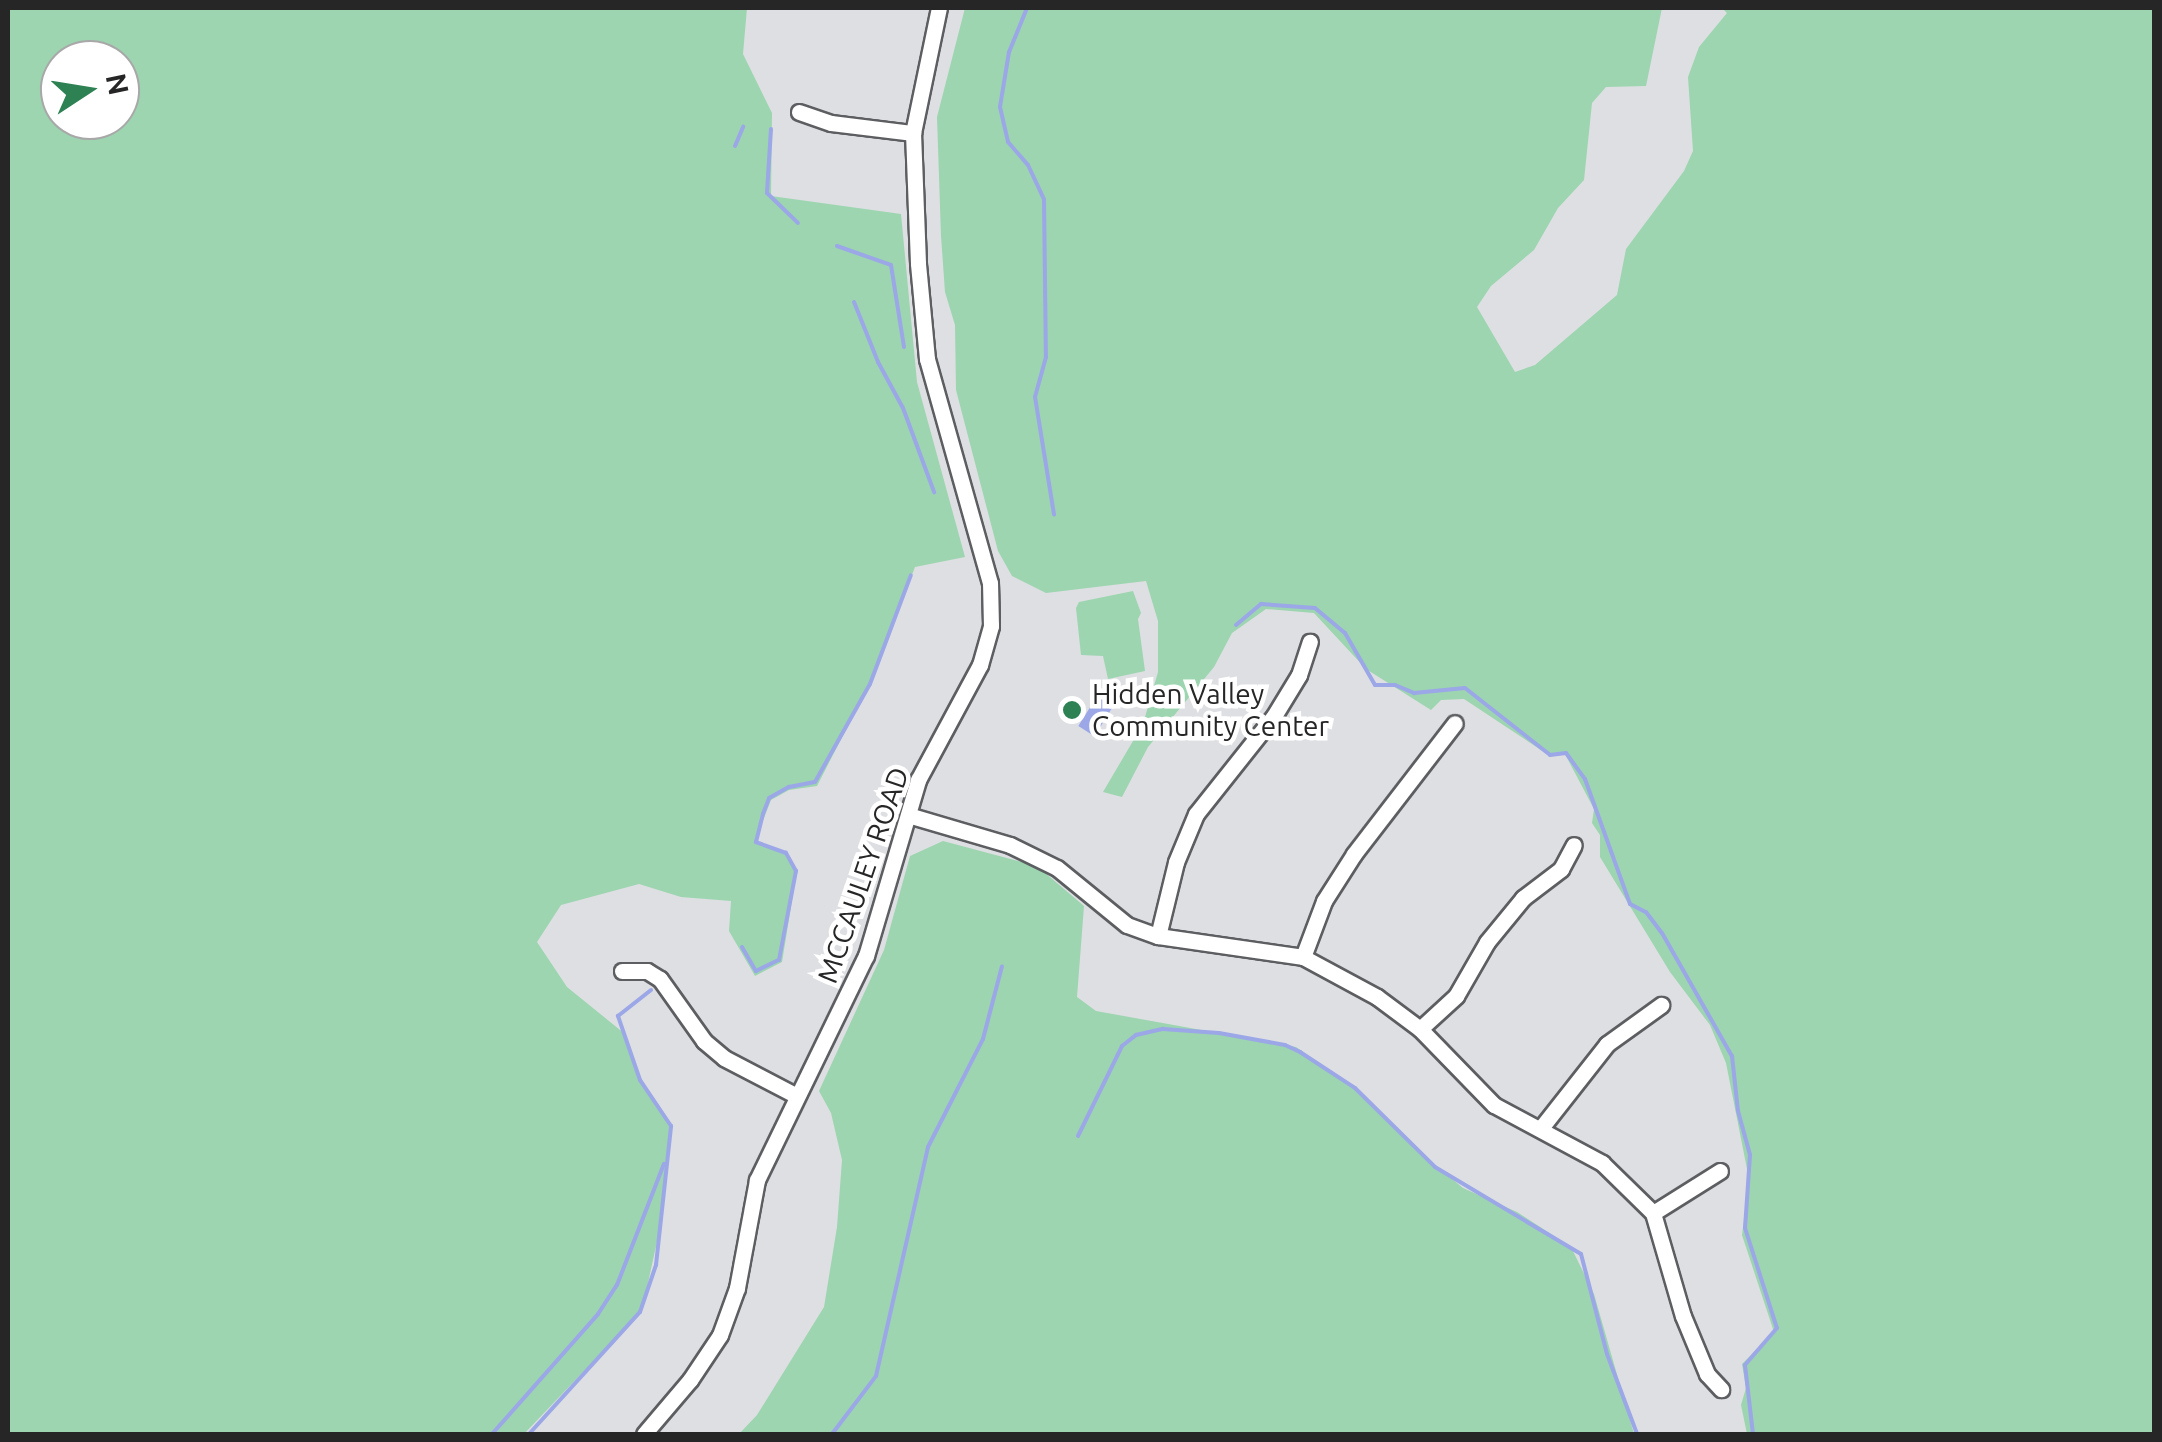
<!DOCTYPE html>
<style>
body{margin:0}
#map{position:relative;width:2162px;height:1442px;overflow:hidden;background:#dedfe2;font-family:Ubuntu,sans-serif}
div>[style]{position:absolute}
.green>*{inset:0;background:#9cd5b0}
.water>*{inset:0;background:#9ba7e7;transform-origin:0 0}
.stream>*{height:4px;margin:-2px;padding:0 2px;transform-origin:2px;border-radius:2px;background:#9ba7e7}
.roads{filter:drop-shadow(2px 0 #5d5e61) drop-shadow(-2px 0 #5d5e61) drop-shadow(0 2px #5d5e61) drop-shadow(0 -2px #5d5e61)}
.minor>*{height:15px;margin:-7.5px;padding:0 7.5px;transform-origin:7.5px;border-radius:7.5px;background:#fff}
.dots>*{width:28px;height:28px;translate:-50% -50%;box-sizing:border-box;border:5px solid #fff;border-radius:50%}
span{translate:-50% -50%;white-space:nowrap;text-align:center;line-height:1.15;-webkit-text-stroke:9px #fff;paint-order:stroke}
.poi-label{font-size:28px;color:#262627}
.left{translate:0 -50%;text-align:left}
.street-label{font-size:28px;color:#262627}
.frame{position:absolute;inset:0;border:10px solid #262627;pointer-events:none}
.north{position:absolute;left:40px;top:40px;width:100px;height:100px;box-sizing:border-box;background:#fff;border:2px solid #a8a8a9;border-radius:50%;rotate:78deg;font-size:28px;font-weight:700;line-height:40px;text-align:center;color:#262627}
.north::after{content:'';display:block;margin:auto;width:35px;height:45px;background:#2d8153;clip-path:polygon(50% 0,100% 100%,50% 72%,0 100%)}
</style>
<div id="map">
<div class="green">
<div style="clip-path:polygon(evenodd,8px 8px,747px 8px,743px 54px,772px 113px,771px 196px,901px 214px,917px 382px,965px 557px,915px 567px,874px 675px,817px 786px,789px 790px,771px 800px,755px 841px,790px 857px,796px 876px,782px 962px,755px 976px,729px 931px,731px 901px,681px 897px,639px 884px,561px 905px,537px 942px,567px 987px,625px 1034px,642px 1084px,670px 1126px,660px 1228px,642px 1310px,524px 1434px,8px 1434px,8px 8px,60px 60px,120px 60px,120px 120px,60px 120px,60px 60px)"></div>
<div style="clip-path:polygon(965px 8px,1662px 8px,1646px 86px,1606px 87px,1592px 103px,1584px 180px,1558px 208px,1534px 250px,1491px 286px,1477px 307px,1515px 372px,1535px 365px,1617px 295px,1626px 249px,1684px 171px,1693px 151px,1688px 77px,1699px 47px,1727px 13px,1722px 8px,2154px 8px,2154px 1434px,1747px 1434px,1741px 1405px,1746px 1388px,1742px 1364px,1774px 1332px,1742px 1235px,1749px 1179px,1726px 1063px,1710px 1025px,1670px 972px,1600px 857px,1600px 835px,1592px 823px,1594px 809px,1565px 754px,1550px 756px,1464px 699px,1441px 700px,1431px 710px,1366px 669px,1314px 613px,1266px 609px,1232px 633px,1214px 667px,1148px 747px,1122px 797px,1103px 792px,1143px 724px,1158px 672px,1158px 621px,1146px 581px,1046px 593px,1012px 576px,998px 551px,956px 390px,955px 325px,945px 292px,941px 236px,937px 117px)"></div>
<div style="clip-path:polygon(1133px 591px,1141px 613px,1138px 619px,1145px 671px,1108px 679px,1103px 656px,1081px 655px,1076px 608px,1079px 602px)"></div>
<div style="clip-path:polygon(943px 841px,1037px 866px,1084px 906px,1077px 997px,1096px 1011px,1296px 1047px,1360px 1093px,1411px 1145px,1463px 1188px,1517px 1212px,1571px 1247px,1594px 1294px,1634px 1434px,739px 1434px,757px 1415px,824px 1307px,837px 1227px,842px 1160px,831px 1113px,819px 1091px,884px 950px,910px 856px)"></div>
</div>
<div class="water">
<div style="left:1099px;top:693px;width:19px;height:39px;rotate:32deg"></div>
</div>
<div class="stream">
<div style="left:1027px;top:8px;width:48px;rotate:112.2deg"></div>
<div style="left:1009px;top:52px;width:56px;rotate:99.3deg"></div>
<div style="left:1000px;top:107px;width:36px;rotate:77deg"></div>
<div style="left:1008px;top:142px;width:30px;rotate:49deg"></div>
<div style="left:1028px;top:165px;width:38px;rotate:65deg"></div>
<div style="left:1044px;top:200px;width:157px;rotate:89.3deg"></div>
<div style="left:1046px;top:357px;width:41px;rotate:105.4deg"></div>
<div style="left:1035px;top:397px;width:119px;rotate:80.8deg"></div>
<div style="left:771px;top:129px;width:64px;rotate:93.6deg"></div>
<div style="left:767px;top:193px;width:43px;rotate:44.1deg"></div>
<div style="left:735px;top:146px;width:21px;rotate:-67deg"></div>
<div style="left:837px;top:246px;width:57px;rotate:19.4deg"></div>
<div style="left:891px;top:265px;width:83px;rotate:81deg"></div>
<div style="left:854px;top:302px;width:65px;rotate:68.2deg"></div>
<div style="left:878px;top:362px;width:52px;rotate:61.5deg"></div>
<div style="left:903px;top:408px;width:90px;rotate:69.7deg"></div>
<div style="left:1236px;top:625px;width:33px;rotate:-40deg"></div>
<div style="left:1261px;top:604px;width:54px;rotate:4.2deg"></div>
<div style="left:1315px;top:608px;width:39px;rotate:40deg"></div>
<div style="left:1345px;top:633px;width:60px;rotate:60deg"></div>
<div style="left:1375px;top:685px;width:20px"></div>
<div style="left:1395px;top:685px;width:21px;rotate:23deg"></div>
<div style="left:1414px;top:693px;width:51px;rotate:-5.6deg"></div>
<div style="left:1465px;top:688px;width:108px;rotate:38.2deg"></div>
<div style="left:1550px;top:755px;width:16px;rotate:-7deg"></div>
<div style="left:1566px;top:753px;width:32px;rotate:54deg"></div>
<div style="left:1585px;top:779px;width:133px;rotate:70.2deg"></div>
<div style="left:1630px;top:904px;width:18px;rotate:27deg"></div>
<div style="left:1646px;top:912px;width:26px;rotate:53deg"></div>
<div style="left:1662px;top:933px;width:142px;rotate:60.4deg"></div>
<div style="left:1732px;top:1056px;width:55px;rotate:83.8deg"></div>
<div style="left:1738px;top:1111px;width:46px;rotate:74.7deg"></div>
<div style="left:1750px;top:1155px;width:73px;rotate:93.9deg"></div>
<div style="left:1745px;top:1228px;width:105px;rotate:72.3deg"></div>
<div style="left:1777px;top:1328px;width:49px;rotate:130.9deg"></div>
<div style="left:1745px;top:1365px;width:69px;rotate:83.4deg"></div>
<div style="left:742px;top:947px;width:28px;rotate:60deg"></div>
<div style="left:756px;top:971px;width:25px;rotate:-26deg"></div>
<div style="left:779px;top:960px;width:91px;rotate:-79.2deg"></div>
<div style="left:796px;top:871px;width:21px;rotate:-119deg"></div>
<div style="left:786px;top:853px;width:32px;rotate:-160deg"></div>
<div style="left:756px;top:842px;width:29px;rotate:-76deg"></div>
<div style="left:763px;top:814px;width:17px;rotate:-69deg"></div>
<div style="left:769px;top:798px;width:23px;rotate:-29deg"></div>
<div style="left:789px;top:787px;width:26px;rotate:-11deg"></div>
<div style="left:815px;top:782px;width:112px;rotate:-60.7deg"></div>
<div style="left:870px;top:684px;width:116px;rotate:-69.4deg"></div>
<div style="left:1078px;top:1136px;width:100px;rotate:-63.9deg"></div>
<div style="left:1122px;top:1046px;width:18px;rotate:-38deg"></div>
<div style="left:1136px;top:1035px;width:28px;rotate:-13deg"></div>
<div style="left:1163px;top:1029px;width:56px;rotate:4.1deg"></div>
<div style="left:1219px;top:1033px;width:67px;rotate:10.3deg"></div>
<div style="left:1285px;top:1045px;width:17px;rotate:25deg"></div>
<div style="left:1300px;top:1052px;width:66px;rotate:33.2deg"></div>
<div style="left:1355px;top:1088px;width:112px;rotate:44.6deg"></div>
<div style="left:1435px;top:1167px;width:170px;rotate:30.8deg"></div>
<div style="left:1581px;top:1254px;width:103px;rotate:75.4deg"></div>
<div style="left:1607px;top:1354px;width:85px;rotate:69.4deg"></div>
<div style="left:492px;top:1434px;width:160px;rotate:-48.5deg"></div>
<div style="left:598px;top:1314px;width:35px;rotate:-57deg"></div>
<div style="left:617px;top:1285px;width:130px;rotate:-68.8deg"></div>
<div style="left:529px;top:1434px;width:165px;rotate:-47.7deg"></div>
<div style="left:640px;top:1312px;width:50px;rotate:-71.2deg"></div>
<div style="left:656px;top:1265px;width:140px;rotate:-83.8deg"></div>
<div style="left:671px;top:1126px;width:55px;rotate:-124deg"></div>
<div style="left:640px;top:1080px;width:68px;rotate:-109deg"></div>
<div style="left:618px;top:1016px;width:42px;rotate:-38.2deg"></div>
<div style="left:832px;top:1434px;width:73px;rotate:-52.8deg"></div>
<div style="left:876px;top:1376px;width:235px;rotate:-77.2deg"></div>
<div style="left:928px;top:1147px;width:121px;rotate:-63deg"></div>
<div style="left:983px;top:1039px;width:75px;rotate:-75.4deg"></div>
</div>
<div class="roads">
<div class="minor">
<div style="left:799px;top:112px;width:34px;rotate:19deg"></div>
<div style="left:831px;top:123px;width:83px;rotate:7deg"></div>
<div style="left:908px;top:815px;width:106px;rotate:16.4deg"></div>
<div style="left:1010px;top:845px;width:52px;rotate:26.1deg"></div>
<div style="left:1057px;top:868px;width:90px;rotate:39.2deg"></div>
<div style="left:1127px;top:925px;width:33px;rotate:20deg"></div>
<div style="left:1158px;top:936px;width:147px;rotate:8.2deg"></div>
<div style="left:1303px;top:957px;width:84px;rotate:28.4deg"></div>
<div style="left:1377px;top:997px;width:54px;rotate:36.7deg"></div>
<div style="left:1420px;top:1029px;width:106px;rotate:45.8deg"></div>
<div style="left:1494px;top:1105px;width:123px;rotate:28.2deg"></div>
<div style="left:1602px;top:1163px;width:71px;rotate:44.4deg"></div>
<div style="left:1653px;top:1213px;width:107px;rotate:73.8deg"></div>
<div style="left:1683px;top:1316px;width:63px;rotate:67.5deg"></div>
<div style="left:1707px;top:1374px;width:21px;rotate:47deg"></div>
<div style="left:1158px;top:936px;width:76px;rotate:-76.3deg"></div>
<div style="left:1176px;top:862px;width:52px;rotate:-67.4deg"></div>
<div style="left:1196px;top:814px;width:125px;rotate:-51.5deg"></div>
<div style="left:1274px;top:716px;width:48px;rotate:-58.6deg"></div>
<div style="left:1299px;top:675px;width:35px;rotate:-72deg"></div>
<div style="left:1303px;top:957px;width:60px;rotate:-69.4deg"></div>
<div style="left:1324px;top:901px;width:56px;rotate:-57.4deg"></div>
<div style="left:1354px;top:854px;width:165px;rotate:-52.4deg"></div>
<div style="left:622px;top:971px;width:25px"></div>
<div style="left:647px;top:971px;width:15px;rotate:32deg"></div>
<div style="left:660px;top:979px;width:76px;rotate:54.6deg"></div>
<div style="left:704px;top:1041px;width:26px;rotate:40deg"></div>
<div style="left:724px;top:1058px;width:82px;rotate:27.5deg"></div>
<div style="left:1420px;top:1029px;width:49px;rotate:-42.5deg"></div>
<div style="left:1456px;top:996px;width:62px;rotate:-60.1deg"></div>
<div style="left:1487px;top:942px;width:57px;rotate:-50.7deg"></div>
<div style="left:1523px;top:898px;width:48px;rotate:-37.3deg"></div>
<div style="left:1561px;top:869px;width:27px;rotate:-62deg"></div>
<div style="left:1541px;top:1128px;width:107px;rotate:-51.8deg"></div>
<div style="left:1607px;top:1044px;width:67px;rotate:-35.8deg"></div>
<div style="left:1653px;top:1213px;width:79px;rotate:-32.1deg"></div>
<div style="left:644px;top:1434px;width:71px;rotate:-49.6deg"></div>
<div style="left:690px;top:1380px;width:54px;rotate:-56.3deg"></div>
<div style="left:720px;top:1335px;width:50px;rotate:-70.1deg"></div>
<div style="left:737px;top:1288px;width:110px;rotate:-79.5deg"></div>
<div style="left:757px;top:1180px;width:249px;rotate:-64.1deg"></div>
<div style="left:866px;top:956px;width:184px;rotate:-73.5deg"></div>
<div style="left:918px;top:780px;width:131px;rotate:-61.7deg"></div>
<div style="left:980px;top:665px;width:41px;rotate:-74.2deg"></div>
<div style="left:991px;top:626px;width:43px;rotate:-91.3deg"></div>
<div style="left:990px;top:583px;width:233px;rotate:-105.7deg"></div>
<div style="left:927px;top:359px;width:96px;rotate:-95.4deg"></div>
<div style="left:918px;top:263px;width:130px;rotate:-92.2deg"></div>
<div style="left:913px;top:133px;width:128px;rotate:-78.3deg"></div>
</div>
</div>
<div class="dots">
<div style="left:1072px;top:710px;background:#2d8153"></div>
</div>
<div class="poi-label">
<span class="left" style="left:1092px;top:710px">Hidden Valley<br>Community Center</span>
</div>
<div class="street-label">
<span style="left:863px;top:875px;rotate:-71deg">MCCAULEY ROAD</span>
</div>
<div class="frame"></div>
<div class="north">N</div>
</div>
